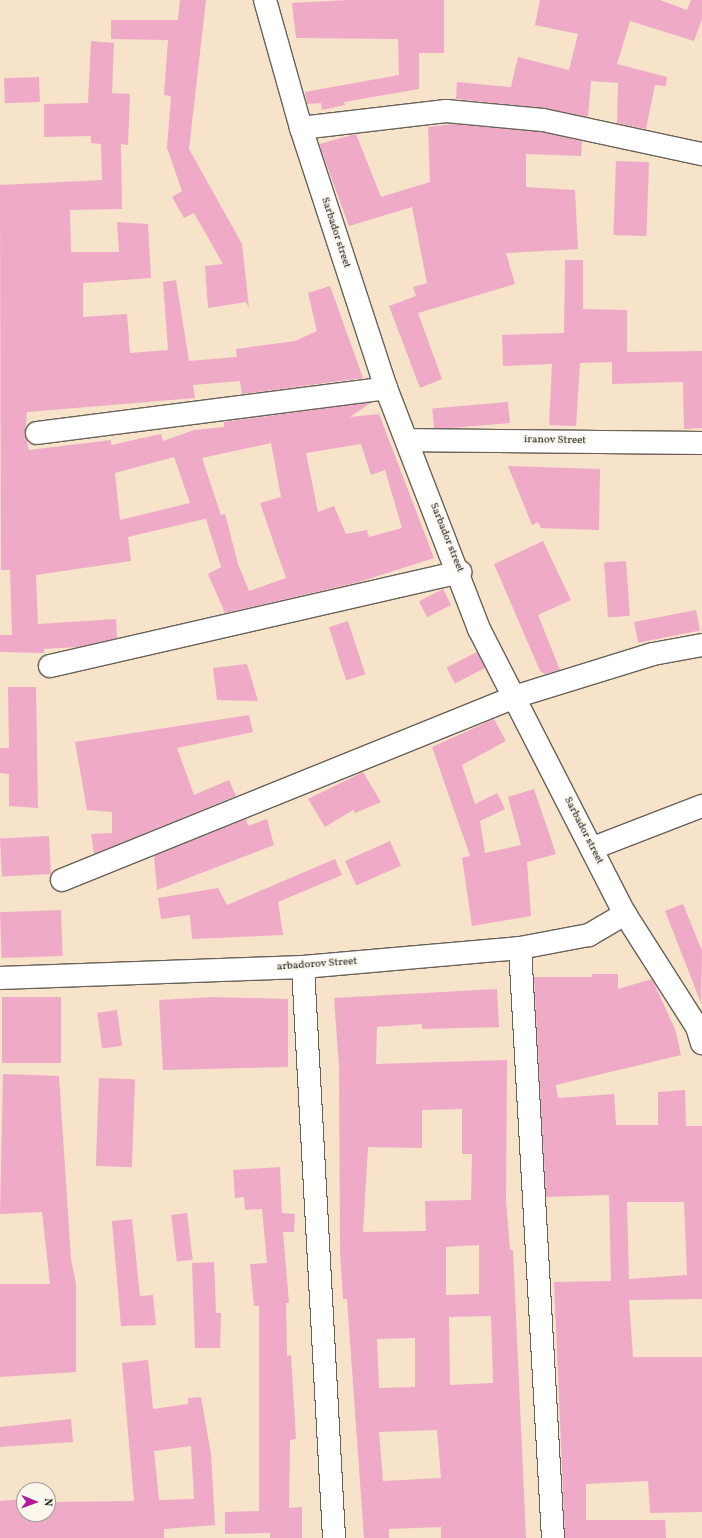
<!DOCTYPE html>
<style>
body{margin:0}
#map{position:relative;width:702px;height:1538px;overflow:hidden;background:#f6e3ca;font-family:Vollkorn,serif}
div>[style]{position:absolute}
.building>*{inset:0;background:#eeaac6;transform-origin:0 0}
.roads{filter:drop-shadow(1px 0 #686259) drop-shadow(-1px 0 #686259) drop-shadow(0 1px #686259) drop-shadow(0 -1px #686259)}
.street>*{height:22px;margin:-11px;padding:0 11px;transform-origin:11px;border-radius:11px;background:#fff}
span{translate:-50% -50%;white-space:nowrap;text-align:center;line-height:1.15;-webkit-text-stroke:4px #fbf7ec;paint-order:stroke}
.street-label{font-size:11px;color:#1c1c1c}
.north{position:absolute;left:16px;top:1482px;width:40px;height:40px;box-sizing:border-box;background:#fbf7ec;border:1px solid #a29f99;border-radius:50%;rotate:91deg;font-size:11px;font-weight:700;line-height:16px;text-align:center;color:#1c1c1c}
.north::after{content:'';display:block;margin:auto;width:14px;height:18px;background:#b5179e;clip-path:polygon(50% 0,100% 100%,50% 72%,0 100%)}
</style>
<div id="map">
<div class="building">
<div style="clip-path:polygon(180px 0,206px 0,189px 149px,242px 244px,249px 308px,246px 302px,208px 308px,205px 266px,223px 264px,194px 213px,184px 218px,172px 197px,182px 191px,167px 148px,171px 96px,164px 95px,168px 40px,111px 39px,111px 20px,178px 20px)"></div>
<div style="clip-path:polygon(349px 0,444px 0,444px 53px,419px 53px,419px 89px,344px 102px,345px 105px,322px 110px,321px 103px,307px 104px,305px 92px,399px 75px,398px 39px,296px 38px,292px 3px)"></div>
<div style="clip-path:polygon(540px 0,660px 0,687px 10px,691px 0,702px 0,702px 19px,694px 41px,630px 21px,617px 64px,667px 77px,666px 86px,655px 85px,646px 129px,617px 123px,618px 83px,591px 81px,588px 117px,544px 108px,456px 99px,457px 82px,511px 87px,518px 57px,569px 70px,578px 34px,535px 25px)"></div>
<div style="clip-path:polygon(evenodd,91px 41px,114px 43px,112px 93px,130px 94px,128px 145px,121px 144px,122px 209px,70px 210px,71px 252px,119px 252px,117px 222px,148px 224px,151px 278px,83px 283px,83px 317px,127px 314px,130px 353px,168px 350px,163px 282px,176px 280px,189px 361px,237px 357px,236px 349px,295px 341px,317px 331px,308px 293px,330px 286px,363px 378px,242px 394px,240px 381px,193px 385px,195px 398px,27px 412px,25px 434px,29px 450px,111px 440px,111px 445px,161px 434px,163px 441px,194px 430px,224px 427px,224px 422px,372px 402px,350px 417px,379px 414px,434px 558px,359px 582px,225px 613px,208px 574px,221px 567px,206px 519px,217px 516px,128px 537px,131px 561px,36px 575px,38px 624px,116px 619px,117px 638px,78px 647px,44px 649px,44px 653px,0 652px,0 635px,12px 635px,10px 570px,1px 570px,0 185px,102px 180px,101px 144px,91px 143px,91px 136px,44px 137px,44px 104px,88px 103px,91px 41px,271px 443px,281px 497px,260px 503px,286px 578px,249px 591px,238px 564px,225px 514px,221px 515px,202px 458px,271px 443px,91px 41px,361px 444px,371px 475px,385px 470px,402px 528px,369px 537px,367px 530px,346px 534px,334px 506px,318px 512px,306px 453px,361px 444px,91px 41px,174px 457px,190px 503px,120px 520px,115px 473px,174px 457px)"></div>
<div style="left:39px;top:77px;width:25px;height:35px;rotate:88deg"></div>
<div style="clip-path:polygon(454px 124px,541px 132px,582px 141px,581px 156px,526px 154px,526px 187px,575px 190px,578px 249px,506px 253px,515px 284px,418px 313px,442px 379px,420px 388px,389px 306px,416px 296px,413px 287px,427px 283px,412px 207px,349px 226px,319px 144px,356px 134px,381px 197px,430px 182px,428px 127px)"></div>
<div style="left:616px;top:161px;width:33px;height:74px;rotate:2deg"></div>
<div style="clip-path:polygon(565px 260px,583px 260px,583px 309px,627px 310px,627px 352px,702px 351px,702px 428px,684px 429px,683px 382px,612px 384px,612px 362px,580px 363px,576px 426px,549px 425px,552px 364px,503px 366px,502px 335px,564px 333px)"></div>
<div style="left:508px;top:402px;width:21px;height:76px;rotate:85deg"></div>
<div style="clip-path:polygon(508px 466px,600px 469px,599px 530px,541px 528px,538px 522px,532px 525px)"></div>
<div style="clip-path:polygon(543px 541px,571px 600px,538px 615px,560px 670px,545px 674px,540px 671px,494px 564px)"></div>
<div style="left:626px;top:561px;width:55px;height:22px;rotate:86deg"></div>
<div style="left:443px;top:589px;width:18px;height:27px;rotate:63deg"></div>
<div style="left:696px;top:610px;width:21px;height:63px;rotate:79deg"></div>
<div style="left:348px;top:621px;width:56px;height:20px;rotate:72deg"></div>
<div style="left:477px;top:652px;width:18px;height:34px;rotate:63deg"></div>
<div style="clip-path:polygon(247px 664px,258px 701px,217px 700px,213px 668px)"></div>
<div style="clip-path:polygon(8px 687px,36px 687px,38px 808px,9px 806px,9px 774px,0 773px,0 748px,9px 748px)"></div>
<div style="clip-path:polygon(249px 715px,253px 732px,177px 748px,194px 795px,229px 780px,236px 796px,94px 854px,91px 834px,112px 833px,112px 812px,87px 810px,75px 742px)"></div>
<div style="clip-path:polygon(494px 719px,506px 741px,462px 765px,475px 804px,497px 793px,505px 809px,480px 821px,485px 853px,521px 845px,508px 797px,534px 789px,556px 854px,527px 862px,531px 916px,472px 926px,462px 858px,470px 856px,432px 747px)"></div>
<div style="clip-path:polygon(363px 772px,381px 802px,355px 813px,353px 810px,325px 827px,308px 799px)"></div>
<div style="clip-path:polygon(246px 819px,248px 826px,267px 819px,274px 845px,157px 890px,154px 856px)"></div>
<div style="left:49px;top:836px;width:38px;height:49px;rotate:87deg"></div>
<div style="left:390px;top:841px;width:27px;height:49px;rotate:66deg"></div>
<div style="clip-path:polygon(335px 859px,342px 875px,278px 902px,283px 935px,192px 939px,190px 915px,161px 919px,158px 898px,218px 888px,227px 905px)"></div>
<div style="clip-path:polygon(683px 904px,702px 951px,701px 1003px,665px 911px)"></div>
<div style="left:61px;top:910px;width:46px;height:61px;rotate:88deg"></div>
<div style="clip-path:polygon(evenodd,592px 974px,618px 974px,618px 989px,652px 979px,675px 1029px,681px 1055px,556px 1085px,558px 1098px,614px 1094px,616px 1125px,658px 1125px,658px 1092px,685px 1090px,686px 1126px,702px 1126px,702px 1299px,629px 1300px,633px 1357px,702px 1357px,702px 1512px,650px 1513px,648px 1481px,586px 1484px,586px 1520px,665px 1520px,666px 1538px,565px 1538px,554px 1282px,611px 1281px,609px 1195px,546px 1197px,534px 977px,592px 977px,592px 974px,627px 1202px,684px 1202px,687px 1275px,629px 1279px,627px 1202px)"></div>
<div style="clip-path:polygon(evenodd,497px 989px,499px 1027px,422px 1029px,422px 1024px,377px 1027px,376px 1064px,507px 1060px,506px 1200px,510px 1250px,513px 1250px,526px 1538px,441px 1538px,441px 1527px,389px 1529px,389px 1538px,364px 1538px,347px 1299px,343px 1299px,340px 1251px,339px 1066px,334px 998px,497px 989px,462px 1109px,462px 1154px,472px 1154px,471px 1200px,425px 1201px,426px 1231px,363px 1232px,368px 1147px,422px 1148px,422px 1110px,462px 1109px,497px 989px,479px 1245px,479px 1294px,446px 1295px,446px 1247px,479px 1245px,497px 989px,491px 1316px,493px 1383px,450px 1385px,449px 1317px,491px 1316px,497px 989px,415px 1338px,415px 1387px,379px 1388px,377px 1339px,415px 1338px,497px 989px,437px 1430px,441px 1478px,383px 1481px,379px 1432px,437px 1430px)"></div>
<div style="left:2px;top:997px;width:59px;height:66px"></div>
<div style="clip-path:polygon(212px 997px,288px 999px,288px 1067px,163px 1070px,159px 1000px)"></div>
<div style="left:117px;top:1010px;width:36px;height:20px;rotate:82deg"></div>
<div style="clip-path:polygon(3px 1074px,59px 1076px,71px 1259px,76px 1284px,76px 1372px,0 1377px,0 1284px,50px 1284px,42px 1212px,0 1214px)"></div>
<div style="left:99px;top:1078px;width:36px;height:88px;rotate:2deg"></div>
<div style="clip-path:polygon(280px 1167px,282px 1213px,295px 1214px,294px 1232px,283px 1232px,289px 1303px,286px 1303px,287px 1356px,291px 1355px,296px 1439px,290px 1440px,289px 1508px,302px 1507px,302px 1538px,270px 1538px,270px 1533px,225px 1534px,225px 1512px,259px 1511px,259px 1306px,254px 1306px,250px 1264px,267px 1263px,262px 1209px,245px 1210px,244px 1197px,235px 1198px,233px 1170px)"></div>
<div style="left:187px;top:1213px;width:47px;height:16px;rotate:83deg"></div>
<div style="clip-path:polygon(132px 1219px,140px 1296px,153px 1295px,156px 1325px,121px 1326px,112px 1221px)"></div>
<div style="clip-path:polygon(214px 1262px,216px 1313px,221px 1313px,220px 1348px,195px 1348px,192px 1263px)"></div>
<div style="clip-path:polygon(evenodd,148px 1360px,153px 1409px,188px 1404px,188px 1398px,201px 1397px,211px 1454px,215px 1525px,164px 1529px,164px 1538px,0 1538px,0 1501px,24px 1499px,24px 1514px,48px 1514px,48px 1502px,134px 1501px,122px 1363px,148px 1360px,191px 1446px,194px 1499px,159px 1500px,154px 1451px,191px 1446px)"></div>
<div style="clip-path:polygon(71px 1419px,73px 1442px,0 1447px,0 1427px)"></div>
</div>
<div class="roads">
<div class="street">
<div style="left:265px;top:0;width:133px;rotate:74.3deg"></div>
<div style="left:301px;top:128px;width:274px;rotate:71.9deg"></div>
<div style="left:386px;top:388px;width:258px;rotate:68.9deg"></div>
<div style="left:479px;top:629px;width:320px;rotate:62.9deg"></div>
<div style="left:625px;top:914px;width:134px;rotate:57.5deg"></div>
<div style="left:697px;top:1027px;width:17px;rotate:73deg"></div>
<div style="left:301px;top:128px;width:146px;rotate:-6.7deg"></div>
<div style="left:446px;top:111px;width:97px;rotate:5.3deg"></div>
<div style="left:543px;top:120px;width:163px;rotate:12.1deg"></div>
<div style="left:37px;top:433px;width:352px;rotate:-7.3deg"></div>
<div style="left:407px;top:440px;width:295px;rotate:0.6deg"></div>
<div style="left:50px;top:666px;width:421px;rotate:-12.9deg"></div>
<div style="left:593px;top:848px;width:117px;rotate:-21.1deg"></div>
<div style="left:62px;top:880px;width:488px;rotate:-22deg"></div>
<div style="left:514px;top:697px;width:145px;rotate:-17.2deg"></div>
<div style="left:653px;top:654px;width:50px;rotate:-10.4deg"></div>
<div style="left:520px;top:948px;width:591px;rotate:86.8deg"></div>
<div style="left:303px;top:967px;width:572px;rotate:86.89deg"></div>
<div style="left:0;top:978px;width:303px;rotate:-2.1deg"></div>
<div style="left:303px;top:967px;width:218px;rotate:-5deg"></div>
<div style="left:520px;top:948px;width:70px;rotate:-10.7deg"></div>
<div style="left:589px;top:935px;width:42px;rotate:-30.3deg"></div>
</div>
</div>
<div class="street-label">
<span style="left:335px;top:233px;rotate:72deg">Sarbador street</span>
<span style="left:555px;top:441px;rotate:1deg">iranov Street</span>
<span style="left:446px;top:538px;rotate:68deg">Sarbador street</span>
<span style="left:583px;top:831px;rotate:63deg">Sarbador street</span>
<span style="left:317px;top:965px;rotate:-4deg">arbadorov Street</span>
</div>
<div class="north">N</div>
</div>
